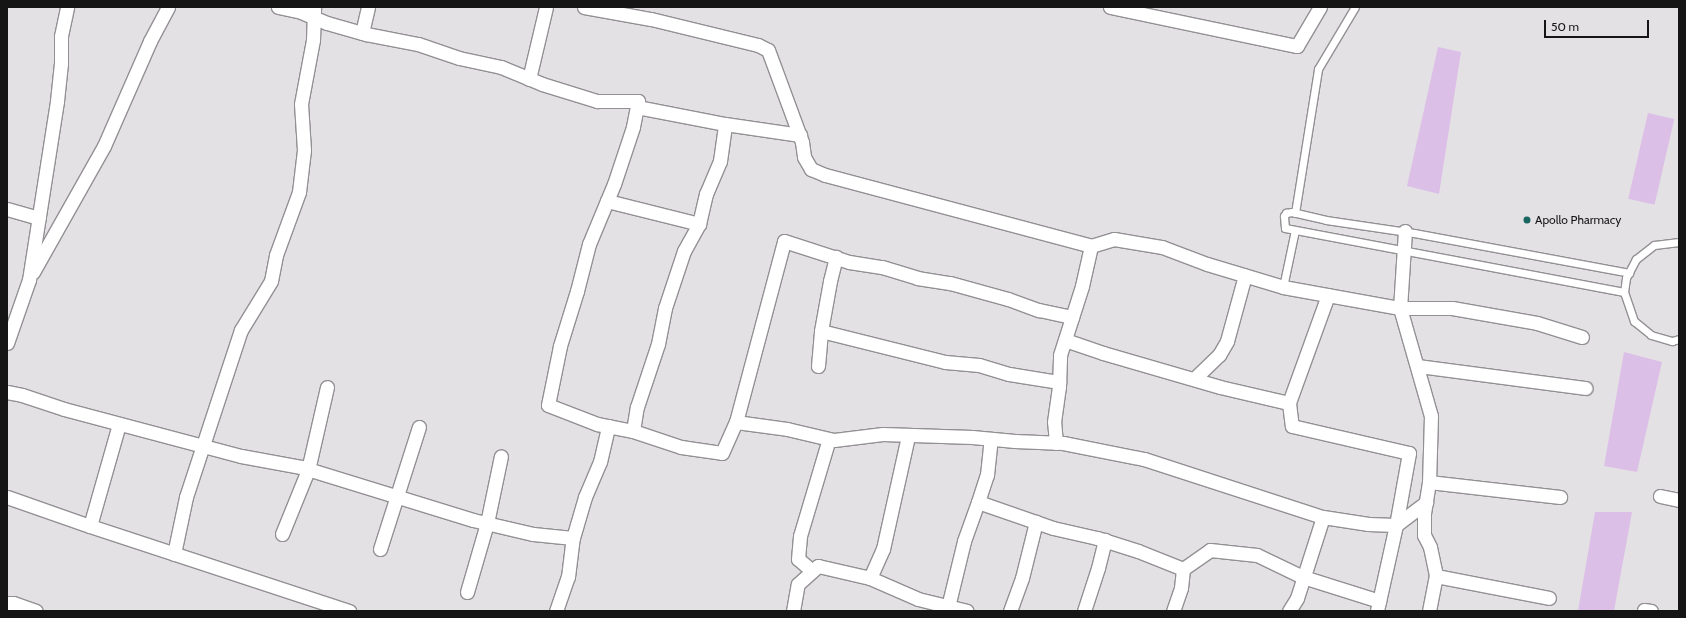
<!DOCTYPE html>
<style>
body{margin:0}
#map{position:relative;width:1686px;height:618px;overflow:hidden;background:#e4e1e5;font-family:Cabin,sans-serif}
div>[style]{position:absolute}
.green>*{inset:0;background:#dcbfe6;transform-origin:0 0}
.roads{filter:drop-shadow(1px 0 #939094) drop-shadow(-1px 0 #939094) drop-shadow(0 1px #939094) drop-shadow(0 -1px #939094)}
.service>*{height:7px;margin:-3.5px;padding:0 3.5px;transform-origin:3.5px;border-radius:3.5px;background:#fff}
.minor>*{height:13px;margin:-6.5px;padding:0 6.5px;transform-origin:6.5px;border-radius:6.5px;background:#fff}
.dots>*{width:11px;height:11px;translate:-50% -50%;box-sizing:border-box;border:2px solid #e4e1e5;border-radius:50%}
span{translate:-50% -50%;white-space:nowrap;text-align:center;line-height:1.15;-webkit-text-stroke:4px #e4e1e5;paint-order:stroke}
.poi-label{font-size:12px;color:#161516}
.left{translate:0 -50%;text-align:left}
.frame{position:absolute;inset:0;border:8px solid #161516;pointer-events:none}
.scale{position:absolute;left:1544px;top:20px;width:105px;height:18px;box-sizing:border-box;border:2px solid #161516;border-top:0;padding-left:5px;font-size:12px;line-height:14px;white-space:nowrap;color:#161516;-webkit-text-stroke:3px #e4e1e5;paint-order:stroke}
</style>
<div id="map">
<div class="green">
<div style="clip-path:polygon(1438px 47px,1461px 52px,1439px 194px,1407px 186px)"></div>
<div style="left:1648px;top:113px;width:27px;height:88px;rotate:13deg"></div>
<div style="clip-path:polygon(1624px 352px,1662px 362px,1637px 472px,1604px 466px)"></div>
<div style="clip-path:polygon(1595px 512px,1632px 512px,1614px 611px,1578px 611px)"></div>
</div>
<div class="roads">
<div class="service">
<div style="left:1295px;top:213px;width:146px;rotate:-80.9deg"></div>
<div style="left:1318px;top:69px;width:72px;rotate:-59.2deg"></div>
<div style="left:1679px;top:242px;width:25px;rotate:173deg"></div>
<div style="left:1654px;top:245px;width:23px;rotate:142deg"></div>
<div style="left:1636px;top:259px;width:21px;rotate:118deg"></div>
<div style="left:1626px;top:278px;width:14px;rotate:98deg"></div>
<div style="left:1624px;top:292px;width:31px;rotate:71deg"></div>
<div style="left:1634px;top:321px;width:22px;rotate:39deg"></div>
<div style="left:1651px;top:335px;width:22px;rotate:16deg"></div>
<div style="left:1672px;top:341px;width:7px;rotate:-16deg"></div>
<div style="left:1283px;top:287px;width:58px;rotate:-78.1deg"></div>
<div style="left:1624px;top:292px;width:345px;rotate:-169.3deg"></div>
<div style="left:1285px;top:228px;width:12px;rotate:-95deg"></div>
<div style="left:1284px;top:216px;width:4px;rotate:-56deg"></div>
<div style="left:1286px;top:213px;width:6px;rotate:-9deg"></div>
<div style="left:1292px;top:212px;width:35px;rotate:13deg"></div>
<div style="left:1326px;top:220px;width:89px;rotate:8.4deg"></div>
<div style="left:1414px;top:233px;width:219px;rotate:10.5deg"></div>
</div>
<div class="minor">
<div style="left:278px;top:7px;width:24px;rotate:12deg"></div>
<div style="left:301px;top:12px;width:28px;rotate:23deg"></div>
<div style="left:327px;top:23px;width:41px;rotate:15.8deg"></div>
<div style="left:366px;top:34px;width:53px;rotate:10.9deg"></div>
<div style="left:418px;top:44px;width:43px;rotate:18.9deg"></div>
<div style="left:459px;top:58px;width:43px;rotate:12.1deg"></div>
<div style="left:501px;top:67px;width:44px;rotate:22.5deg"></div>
<div style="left:542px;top:84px;width:58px;rotate:17.2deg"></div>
<div style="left:597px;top:101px;width:41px"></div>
<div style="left:638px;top:101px;width:26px;rotate:101deg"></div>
<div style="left:633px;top:127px;width:60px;rotate:108.4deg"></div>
<div style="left:614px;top:184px;width:65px;rotate:112.6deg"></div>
<div style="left:589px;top:244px;width:49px;rotate:104.3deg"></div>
<div style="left:577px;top:291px;width:58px;rotate:107.2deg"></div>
<div style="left:560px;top:346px;width:60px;rotate:101.5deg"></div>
<div style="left:548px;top:405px;width:53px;rotate:21.2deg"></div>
<div style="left:597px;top:424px;width:37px;rotate:11deg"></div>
<div style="left:633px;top:431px;width:51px;rotate:18.4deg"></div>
<div style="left:681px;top:447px;width:41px;rotate:8.3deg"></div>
<div style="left:722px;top:453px;width:34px;rotate:-66deg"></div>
<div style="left:736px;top:422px;width:51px;rotate:7.8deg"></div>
<div style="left:787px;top:429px;width:48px;rotate:13.2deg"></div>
<div style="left:834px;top:440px;width:49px;rotate:-7deg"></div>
<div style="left:883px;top:434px;width:89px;rotate:1.9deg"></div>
<div style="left:972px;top:437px;width:43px;rotate:5.3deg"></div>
<div style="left:1015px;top:441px;width:48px;rotate:2.4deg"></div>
<div style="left:1063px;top:443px;width:83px;rotate:11.2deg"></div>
<div style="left:1144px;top:459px;width:188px;rotate:18deg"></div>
<div style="left:1323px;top:517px;width:46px;rotate:8.8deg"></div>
<div style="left:1368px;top:524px;width:28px;rotate:2deg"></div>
<div style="left:1396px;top:525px;width:38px;rotate:-37deg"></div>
<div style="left:584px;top:7px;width:68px;rotate:10.2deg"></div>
<div style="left:651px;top:19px;width:110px;rotate:13.7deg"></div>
<div style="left:758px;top:45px;width:11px;rotate:27deg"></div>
<div style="left:768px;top:50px;width:98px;rotate:69.7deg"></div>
<div style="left:802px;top:142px;width:15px;rotate:82deg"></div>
<div style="left:804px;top:157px;width:14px;rotate:60deg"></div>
<div style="left:811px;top:169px;width:15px;rotate:23deg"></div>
<div style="left:825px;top:175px;width:275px;rotate:14.9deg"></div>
<div style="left:1110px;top:7px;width:191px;rotate:11.8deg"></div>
<div style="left:1297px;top:46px;width:45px;rotate:-59.5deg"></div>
<div style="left:362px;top:33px;width:27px;rotate:-77deg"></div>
<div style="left:529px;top:79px;width:74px;rotate:-76.7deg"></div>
<div style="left:637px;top:107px;width:90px;rotate:10.9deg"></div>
<div style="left:725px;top:124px;width:76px;rotate:8.3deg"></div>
<div style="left:607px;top:201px;width:95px;rotate:14deg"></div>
<div style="left:7px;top:209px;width:33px;rotate:16deg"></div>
<div style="left:1405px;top:231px;width:77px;rotate:93.7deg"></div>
<div style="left:1400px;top:308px;width:112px;rotate:74deg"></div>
<div style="left:1431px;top:416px;width:66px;rotate:91.7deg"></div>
<div style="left:1429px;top:482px;width:32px;rotate:99deg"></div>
<div style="left:1424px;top:514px;width:21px;rotate:90deg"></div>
<div style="left:1424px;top:535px;width:13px;rotate:63deg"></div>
<div style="left:1430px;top:547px;width:30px;rotate:78deg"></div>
<div style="left:1436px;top:576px;width:115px;rotate:11deg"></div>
<div style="left:33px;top:272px;width:145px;rotate:-60.6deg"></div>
<div style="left:104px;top:146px;width:115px;rotate:-66.3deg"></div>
<div style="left:150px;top:41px;width:38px;rotate:-62deg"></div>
<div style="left:1328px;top:295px;width:115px;rotate:109.9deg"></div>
<div style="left:1289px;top:403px;width:23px;rotate:83deg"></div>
<div style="left:1292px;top:426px;width:120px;rotate:13deg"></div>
<div style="left:1409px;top:453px;width:73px;rotate:100.2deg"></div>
<div style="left:1396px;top:525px;width:88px;rotate:102.5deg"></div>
<div style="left:821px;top:331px;width:128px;rotate:14deg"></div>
<div style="left:945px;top:362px;width:34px;rotate:5deg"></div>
<div style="left:979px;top:365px;width:31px;rotate:17deg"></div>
<div style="left:1009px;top:374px;width:51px;rotate:9.1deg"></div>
<div style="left:1065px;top:340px;width:40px;rotate:18.9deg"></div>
<div style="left:1103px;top:353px;width:122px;rotate:16.2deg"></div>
<div style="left:1220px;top:387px;width:71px;rotate:13.1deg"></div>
<div style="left:7px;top:343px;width:67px;rotate:-70.8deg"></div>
<div style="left:29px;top:280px;width:181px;rotate:-81.1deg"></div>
<div style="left:57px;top:101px;width:37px;rotate:-84deg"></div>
<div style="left:61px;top:64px;width:28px;rotate:-90deg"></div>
<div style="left:61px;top:36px;width:30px;rotate:-78deg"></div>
<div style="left:818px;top:366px;width:35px;rotate:-85deg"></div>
<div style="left:821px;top:331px;width:51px;rotate:-79.8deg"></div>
<div style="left:830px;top:281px;width:25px;rotate:-76deg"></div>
<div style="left:1418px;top:366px;width:169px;rotate:7.5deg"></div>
<div style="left:1194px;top:379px;width:35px;rotate:-44deg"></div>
<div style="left:1219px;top:355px;width:16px;rotate:-60deg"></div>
<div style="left:1227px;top:341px;width:68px;rotate:-74.7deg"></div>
<div style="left:7px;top:392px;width:15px;rotate:11deg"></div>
<div style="left:22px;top:395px;width:44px;rotate:18.4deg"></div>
<div style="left:64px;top:409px;width:183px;rotate:14.9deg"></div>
<div style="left:241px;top:456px;width:61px;rotate:10.4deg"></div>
<div style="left:301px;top:467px;width:180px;rotate:17.1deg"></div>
<div style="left:473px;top:520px;width:62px;rotate:13.1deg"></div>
<div style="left:533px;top:534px;width:40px;rotate:5.7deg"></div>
<div style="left:736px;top:422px;width:187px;rotate:-75.1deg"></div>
<div style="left:784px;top:241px;width:68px;rotate:17.9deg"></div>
<div style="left:849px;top:262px;width:33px;rotate:9deg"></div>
<div style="left:882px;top:267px;width:37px;rotate:17deg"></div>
<div style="left:917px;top:278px;width:33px;rotate:9deg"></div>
<div style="left:950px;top:283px;width:60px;rotate:15.4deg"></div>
<div style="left:1008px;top:299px;width:33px;rotate:20deg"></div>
<div style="left:1039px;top:310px;width:34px;rotate:12deg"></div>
<div style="left:633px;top:431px;width:24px;rotate:-81deg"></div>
<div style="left:637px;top:407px;width:66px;rotate:-71.6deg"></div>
<div style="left:658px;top:344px;width:37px;rotate:-79deg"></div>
<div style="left:665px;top:308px;width:60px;rotate:-71.6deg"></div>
<div style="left:684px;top:251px;width:31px;rotate:-61deg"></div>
<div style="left:699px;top:224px;width:31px;rotate:-77deg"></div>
<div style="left:706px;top:194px;width:36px;rotate:-67deg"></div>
<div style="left:720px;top:161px;width:37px;rotate:-82deg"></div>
<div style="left:1056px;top:443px;width:21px;rotate:-95deg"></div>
<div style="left:1054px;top:422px;width:35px;rotate:-82deg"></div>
<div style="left:1059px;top:387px;width:32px;rotate:-88deg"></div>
<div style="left:1060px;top:355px;width:72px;rotate:-72.3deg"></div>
<div style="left:1082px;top:286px;width:41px;rotate:-77.3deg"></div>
<div style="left:1091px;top:246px;width:24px;rotate:-17deg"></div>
<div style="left:1114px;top:239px;width:49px;rotate:9.5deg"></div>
<div style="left:1162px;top:247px;width:48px;rotate:20.7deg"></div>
<div style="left:1207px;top:264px;width:79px;rotate:16.8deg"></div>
<div style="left:1283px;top:287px;width:119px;rotate:10.2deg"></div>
<div style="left:1400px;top:308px;width:52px"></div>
<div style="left:1452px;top:308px;width:86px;rotate:10deg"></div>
<div style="left:1537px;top:323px;width:47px;rotate:17.3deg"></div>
<div style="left:1429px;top:482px;width:132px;rotate:6.5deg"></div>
<div style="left:1660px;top:496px;width:19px;rotate:12deg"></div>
<div style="left:7px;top:497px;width:88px;rotate:19.3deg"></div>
<div style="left:90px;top:526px;width:273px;rotate:18.2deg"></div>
<div style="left:978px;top:502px;width:28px;rotate:-72deg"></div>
<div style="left:987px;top:475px;width:36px;rotate:-84deg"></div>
<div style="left:90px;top:526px;width:106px;rotate:-74.1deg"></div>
<div style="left:282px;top:534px;width:69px;rotate:-67.9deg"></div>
<div style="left:308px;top:470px;width:85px;rotate:-77.1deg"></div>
<div style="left:380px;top:549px;width:128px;rotate:-72.3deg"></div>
<div style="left:174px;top:554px;width:58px;rotate:-78.1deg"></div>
<div style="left:186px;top:497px;width:176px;rotate:-71.8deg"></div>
<div style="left:241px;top:330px;width:57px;rotate:-58.5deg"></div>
<div style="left:271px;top:281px;width:26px;rotate:-79deg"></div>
<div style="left:276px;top:255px;width:67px;rotate:-69.9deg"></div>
<div style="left:299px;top:192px;width:42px;rotate:-83.2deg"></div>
<div style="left:304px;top:150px;width:46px;rotate:-93.7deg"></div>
<div style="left:301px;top:104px;width:65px;rotate:-79.4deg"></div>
<div style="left:313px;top:40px;width:33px;rotate:-88deg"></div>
<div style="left:1183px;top:569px;width:33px;rotate:-35deg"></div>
<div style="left:1210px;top:550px;width:47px;rotate:6.1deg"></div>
<div style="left:1257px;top:555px;width:51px;rotate:25.6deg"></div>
<div style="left:1303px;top:577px;width:80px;rotate:17.5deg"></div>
<div style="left:812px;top:571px;width:18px;rotate:-139deg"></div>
<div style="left:798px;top:559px;width:23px;rotate:-85deg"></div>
<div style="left:800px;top:536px;width:101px;rotate:-73.4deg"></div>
<div style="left:870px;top:578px;width:32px;rotate:-66deg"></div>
<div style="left:883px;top:549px;width:116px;rotate:-77.5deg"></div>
<div style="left:467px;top:592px;width:72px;rotate:-73.8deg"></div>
<div style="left:487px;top:523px;width:68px;rotate:-78.2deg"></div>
<div style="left:7px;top:603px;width:6px"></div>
<div style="left:13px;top:603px;width:24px;rotate:19deg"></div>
<div style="left:1644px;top:610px;width:7px;rotate:8deg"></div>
<div style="left:556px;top:611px;width:36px;rotate:-71deg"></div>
<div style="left:568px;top:577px;width:39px;rotate:-83deg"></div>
<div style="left:573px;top:538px;width:43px;rotate:-73.7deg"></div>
<div style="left:585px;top:497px;width:38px;rotate:-67deg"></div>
<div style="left:600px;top:462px;width:37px;rotate:-77deg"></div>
<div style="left:793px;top:611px;width:27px;rotate:-80deg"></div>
<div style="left:798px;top:584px;width:27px;rotate:-42deg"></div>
<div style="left:818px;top:566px;width:53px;rotate:13deg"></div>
<div style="left:870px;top:578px;width:52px;rotate:23.6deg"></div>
<div style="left:918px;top:599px;width:50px;rotate:13.8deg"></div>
<div style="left:947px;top:611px;width:72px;rotate:-76.3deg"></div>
<div style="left:964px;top:541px;width:41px;rotate:-70.3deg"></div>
<div style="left:978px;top:502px;width:79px;rotate:19.1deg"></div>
<div style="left:1053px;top:528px;width:45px;rotate:12.8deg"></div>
<div style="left:1097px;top:538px;width:43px;rotate:17.6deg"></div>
<div style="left:1138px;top:551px;width:48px;rotate:21.8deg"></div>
<div style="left:1183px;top:569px;width:19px;rotate:96deg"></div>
<div style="left:1181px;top:588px;width:24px;rotate:109deg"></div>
<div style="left:1010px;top:611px;width:35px;rotate:-70deg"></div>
<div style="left:1022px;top:578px;width:58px;rotate:-76deg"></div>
<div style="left:1084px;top:611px;width:45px;rotate:-72deg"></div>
<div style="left:1098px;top:568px;width:29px;rotate:-76deg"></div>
<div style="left:1289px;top:611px;width:15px;rotate:-58deg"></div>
<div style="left:1297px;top:598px;width:85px;rotate:-72.2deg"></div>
<div style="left:1429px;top:611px;width:36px;rotate:-79deg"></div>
</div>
</div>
<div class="dots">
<div style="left:1527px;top:220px;background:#186561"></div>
</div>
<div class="poi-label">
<span class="left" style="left:1535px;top:220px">Apollo Pharmacy</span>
</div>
<div class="frame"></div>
<div class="scale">50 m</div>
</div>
